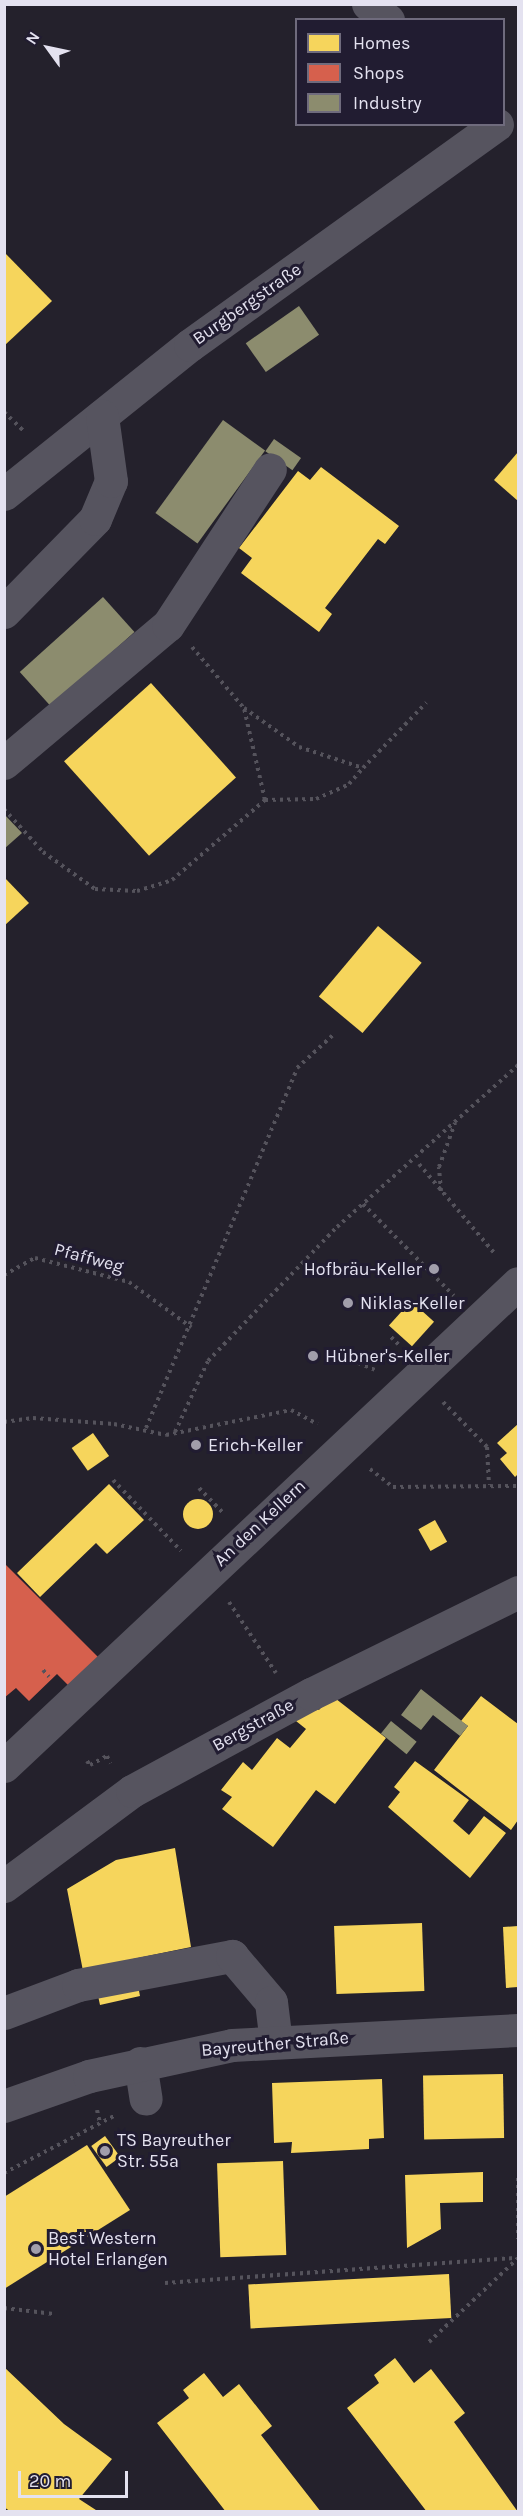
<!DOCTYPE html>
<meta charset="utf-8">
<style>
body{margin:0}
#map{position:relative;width:523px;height:2516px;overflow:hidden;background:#24212c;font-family:Karla,sans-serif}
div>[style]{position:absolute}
.homes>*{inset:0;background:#f6d55c;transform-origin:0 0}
.round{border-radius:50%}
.shops>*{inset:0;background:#d6604d}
.industry>*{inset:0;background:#8c8c6e;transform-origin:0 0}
.path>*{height:4px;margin-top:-2px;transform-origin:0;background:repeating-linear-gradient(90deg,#55535c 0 3px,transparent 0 7.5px)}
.minor>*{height:33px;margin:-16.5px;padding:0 16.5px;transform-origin:16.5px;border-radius:16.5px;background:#56545f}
.dots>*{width:16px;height:16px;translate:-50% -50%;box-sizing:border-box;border:3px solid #211c31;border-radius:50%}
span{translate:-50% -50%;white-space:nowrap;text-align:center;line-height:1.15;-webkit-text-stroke:6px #211c31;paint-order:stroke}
.street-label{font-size:18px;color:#e4e2f0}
.poi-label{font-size:18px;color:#e4e2f0}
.right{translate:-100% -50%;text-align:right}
.left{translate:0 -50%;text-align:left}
.frame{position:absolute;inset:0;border:6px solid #e4e2f0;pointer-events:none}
.legend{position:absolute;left:295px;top:18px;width:210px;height:108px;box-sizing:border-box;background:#211c31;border:2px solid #6f6b7d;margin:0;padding:8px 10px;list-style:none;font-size:18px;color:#e4e2f0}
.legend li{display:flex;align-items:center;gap:12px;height:30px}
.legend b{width:30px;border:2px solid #6f6b7d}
.north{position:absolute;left:18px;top:18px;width:60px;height:60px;-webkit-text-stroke:4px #211c31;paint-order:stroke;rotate:303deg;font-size:16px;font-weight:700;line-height:24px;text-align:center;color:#e4e2f0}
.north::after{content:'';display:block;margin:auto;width:21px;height:27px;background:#e4e2f0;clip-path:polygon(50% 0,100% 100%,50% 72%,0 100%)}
.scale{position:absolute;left:18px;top:2471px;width:110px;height:27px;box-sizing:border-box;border:3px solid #e4e2f0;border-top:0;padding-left:8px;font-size:18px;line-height:21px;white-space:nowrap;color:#e4e2f0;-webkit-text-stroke:4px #211c31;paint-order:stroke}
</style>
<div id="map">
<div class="homes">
<div style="clip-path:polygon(4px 252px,52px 301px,4px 346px)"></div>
<div style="clip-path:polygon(518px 452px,518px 501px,494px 480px)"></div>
<div style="clip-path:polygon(321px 467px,399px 526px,385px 544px,378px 539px,325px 608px,332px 614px,319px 632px,241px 573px,252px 558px,239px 548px,298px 471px,310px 480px)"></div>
<div style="left:151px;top:683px;width:127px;height:117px;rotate:48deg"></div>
<div style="clip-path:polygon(4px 877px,29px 903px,4px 926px)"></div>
<div style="left:378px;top:926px;width:57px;height:92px;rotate:40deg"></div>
<div style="left:411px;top:1301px;width:31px;height:33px;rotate:42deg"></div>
<div style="clip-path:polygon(518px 1424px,518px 1474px,515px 1477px,500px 1459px,507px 1453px,497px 1443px)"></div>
<div style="left:93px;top:1433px;width:28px;height:26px;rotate:55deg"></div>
<div style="clip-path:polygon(109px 1484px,144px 1520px,107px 1554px,96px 1543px,40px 1597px,17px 1573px)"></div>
<div class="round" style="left:183px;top:1499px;width:30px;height:30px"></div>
<div style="left:435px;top:1520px;width:25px;height:19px;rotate:61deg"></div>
<div style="clip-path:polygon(331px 1695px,386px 1738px,335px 1804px,316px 1790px,273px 1847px,222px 1809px,232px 1797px,221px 1790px,243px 1762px,252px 1770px,277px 1738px,290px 1748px,306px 1729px,296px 1721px,310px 1703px,319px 1710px)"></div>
<div style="clip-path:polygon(481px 1696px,518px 1724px,518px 1820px,511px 1830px,434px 1770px,468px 1726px,461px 1721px)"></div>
<div style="clip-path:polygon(415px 1761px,469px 1800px,453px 1821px,469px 1835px,484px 1816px,506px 1833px,470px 1878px,388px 1807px,400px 1792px,394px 1787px)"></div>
<div style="clip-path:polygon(175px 1848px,191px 1947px,133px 1959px,140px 1996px,100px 2005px,92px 1968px,83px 1971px,67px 1889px,116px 1860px)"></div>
<div style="left:422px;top:1923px;width:68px;height:88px;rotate:88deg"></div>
<div style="clip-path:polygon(518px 1926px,518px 1987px,506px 1988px,503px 1927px)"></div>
<div style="left:503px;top:2074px;width:64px;height:80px;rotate:89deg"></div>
<div style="clip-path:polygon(382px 2079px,384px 2138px,369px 2139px,369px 2149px,291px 2153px,292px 2142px,274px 2143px,272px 2083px)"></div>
<div style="left:105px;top:2136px;width:26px;height:17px;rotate:54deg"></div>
<div style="clip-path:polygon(87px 2145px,130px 2210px,4px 2289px,4px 2197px)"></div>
<div style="left:283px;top:2161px;width:94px;height:66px;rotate:88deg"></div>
<div style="clip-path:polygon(483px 2172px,483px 2202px,440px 2203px,441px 2229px,407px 2248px,405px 2175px)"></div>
<div style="left:449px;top:2274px;width:44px;height:201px;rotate:87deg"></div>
<div style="clip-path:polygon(395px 2358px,414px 2383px,431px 2369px,465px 2413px,454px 2422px,518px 2512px,427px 2512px,347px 2408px,379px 2383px,374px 2375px)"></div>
<div style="clip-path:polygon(4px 2367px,64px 2424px,112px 2459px,79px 2499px,99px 2512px,11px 2512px,4px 2507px)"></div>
<div style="clip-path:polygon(204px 2373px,223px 2397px,239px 2384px,272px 2426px,261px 2435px,321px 2512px,226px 2512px,157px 2423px,189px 2398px,183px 2390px)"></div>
</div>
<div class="shops">
<div style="clip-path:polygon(4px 1563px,101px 1660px,71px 1688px,57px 1674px,29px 1701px,16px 1688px,4px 1698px)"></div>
</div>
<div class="industry">
<div style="left:299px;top:306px;width:35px;height:65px;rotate:55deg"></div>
<div style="left:223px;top:420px;width:52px;height:115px;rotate:36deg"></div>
<div style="left:274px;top:439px;width:33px;height:15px;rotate:35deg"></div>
<div style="left:103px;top:597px;width:47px;height:112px;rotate:48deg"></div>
<div style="clip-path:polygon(4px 814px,22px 833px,4px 849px)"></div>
<div style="clip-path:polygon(421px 1689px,468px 1726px,460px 1736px,433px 1715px,421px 1730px,401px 1715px)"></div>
<div style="left:391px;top:1721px;width:33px;height:16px;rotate:39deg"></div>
</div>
<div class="path">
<div style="left:4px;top:412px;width:29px;rotate:44deg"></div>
<div style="left:192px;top:647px;width:80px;rotate:49.6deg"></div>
<div style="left:244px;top:708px;width:67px;rotate:35.3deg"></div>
<div style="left:299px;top:747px;width:67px;rotate:18.2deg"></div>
<div style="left:363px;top:768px;width:91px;rotate:-45.9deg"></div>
<div style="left:265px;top:800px;width:51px;rotate:-1.1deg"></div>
<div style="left:316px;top:799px;width:36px;rotate:-24deg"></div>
<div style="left:349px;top:784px;width:21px;rotate:-49deg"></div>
<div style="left:4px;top:809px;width:58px;rotate:47.8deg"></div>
<div style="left:43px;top:852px;width:64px;rotate:35.4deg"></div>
<div style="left:95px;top:889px;width:42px;rotate:2.7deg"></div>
<div style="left:137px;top:891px;width:37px;rotate:-17deg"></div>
<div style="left:172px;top:880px;width:123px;rotate:-40.7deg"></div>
<div style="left:265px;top:800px;width:94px;rotate:-102.9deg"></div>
<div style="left:419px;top:1164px;width:119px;rotate:49.8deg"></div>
<div style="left:441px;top:1191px;width:24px;rotate:-95deg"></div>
<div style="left:439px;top:1167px;width:47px;rotate:-70deg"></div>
<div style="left:363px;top:1204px;width:129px;rotate:45.3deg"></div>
<div style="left:4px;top:1275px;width:35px;rotate:-29deg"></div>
<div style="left:35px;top:1258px;width:97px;rotate:14.3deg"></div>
<div style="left:129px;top:1282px;width:77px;rotate:36deg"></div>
<div style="left:391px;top:1337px;width:13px;rotate:45deg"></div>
<div style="left:358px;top:1363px;width:18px;rotate:22deg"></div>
<div style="left:443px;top:1402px;width:63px;rotate:45.6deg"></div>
<div style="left:487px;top:1447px;width:38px;rotate:87deg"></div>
<div style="left:4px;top:1422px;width:29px;rotate:-8deg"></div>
<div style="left:33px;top:1418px;width:81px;rotate:4.2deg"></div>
<div style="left:114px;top:1424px;width:53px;rotate:11.9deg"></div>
<div style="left:166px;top:1435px;width:127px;rotate:-11.3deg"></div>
<div style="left:291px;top:1410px;width:30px;rotate:28deg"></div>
<div style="left:146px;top:1428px;width:390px;rotate:-67.2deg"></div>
<div style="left:297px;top:1068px;width:50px;rotate:-42.6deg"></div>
<div style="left:175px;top:1432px;width:78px;rotate:-65.1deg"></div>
<div style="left:208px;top:1361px;width:186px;rotate:-46.1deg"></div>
<div style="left:337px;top:1227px;width:243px;rotate:-41.8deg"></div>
<div style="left:370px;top:1469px;width:29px;rotate:38deg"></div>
<div style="left:393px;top:1487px;width:125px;rotate:-0.5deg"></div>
<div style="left:113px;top:1480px;width:98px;rotate:46.2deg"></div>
<div style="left:199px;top:1488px;width:35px;rotate:46deg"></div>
<div style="left:229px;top:1602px;width:85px;rotate:56.5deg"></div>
<div style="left:43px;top:1670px;width:9px;rotate:49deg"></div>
<div style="left:87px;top:1761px;width:5px;rotate:53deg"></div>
<div style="left:90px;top:1765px;width:19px;rotate:-28deg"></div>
<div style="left:107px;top:1756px;width:8px;rotate:67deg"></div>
<div style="left:97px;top:2110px;width:13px;rotate:77deg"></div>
<div style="left:4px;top:2173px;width:126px;rotate:-27.4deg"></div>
<div style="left:518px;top:2178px;width:61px;rotate:90deg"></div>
<div style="left:165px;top:2283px;width:354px;rotate:-4.1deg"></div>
<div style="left:4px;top:2308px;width:50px;rotate:6.8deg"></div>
<div style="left:429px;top:2342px;width:122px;rotate:-43.3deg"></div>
</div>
<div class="minor">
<div style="left:368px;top:4px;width:26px;rotate:39deg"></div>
<div style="left:4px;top:494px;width:238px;rotate:-38.7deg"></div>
<div style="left:190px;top:345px;width:378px;rotate:-35.7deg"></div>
<div style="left:4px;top:612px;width:130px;rotate:-45.6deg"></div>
<div style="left:95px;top:519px;width:41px;rotate:-67.2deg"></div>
<div style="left:111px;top:481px;width:66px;rotate:-97.9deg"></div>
<div style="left:4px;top:763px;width:214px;rotate:-40.1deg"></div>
<div style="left:168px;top:625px;width:186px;rotate:-56.8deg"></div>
<div style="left:4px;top:1766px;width:705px;rotate:-43.22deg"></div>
<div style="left:4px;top:1886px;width:159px;rotate:-36.6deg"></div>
<div style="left:132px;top:1791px;width:204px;rotate:-28.5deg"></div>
<div style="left:311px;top:1694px;width:231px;rotate:-26.2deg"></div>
<div style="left:4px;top:2013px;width:79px;rotate:-20.7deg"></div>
<div style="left:78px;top:1985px;width:157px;rotate:-10.7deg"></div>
<div style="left:232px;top:1956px;width:60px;rotate:49.7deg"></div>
<div style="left:271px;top:2002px;width:38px;rotate:83deg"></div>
<div style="left:140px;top:2063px;width:36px;rotate:81deg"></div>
<div style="left:4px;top:2106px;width:90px;rotate:-19.4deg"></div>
<div style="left:89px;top:2076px;width:146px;rotate:-12.2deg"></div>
<div style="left:232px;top:2045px;width:286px;rotate:-3deg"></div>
</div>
<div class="dots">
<div style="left:434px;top:1269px;background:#a19eab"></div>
<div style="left:348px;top:1303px;background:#a19eab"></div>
<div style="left:313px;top:1356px;background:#a19eab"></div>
<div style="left:196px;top:1445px;background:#a19eab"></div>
<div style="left:105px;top:2151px;background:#a19eab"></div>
<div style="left:36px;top:2249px;background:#a19eab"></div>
</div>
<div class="street-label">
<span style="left:247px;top:304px;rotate:-35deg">Burgbergstraße</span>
<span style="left:89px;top:1258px;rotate:15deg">Pfaffweg</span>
<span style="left:260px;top:1523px;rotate:-43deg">An den Kellern</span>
<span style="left:253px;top:1725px;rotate:-29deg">Bergstraße</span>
<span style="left:275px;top:2044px;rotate:-5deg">Bayreuther Straße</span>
</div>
<div class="poi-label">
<span class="right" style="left:422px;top:1269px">Hofbräu-Keller</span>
<span class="left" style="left:360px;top:1303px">Niklas-Keller</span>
<span class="left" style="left:325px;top:1356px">Hübner's-Keller</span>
<span class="left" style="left:208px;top:1445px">Erich-Keller</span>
<span class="left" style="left:117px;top:2151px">TS Bayreuther<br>Str. 55a</span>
<span class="left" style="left:48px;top:2249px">Best Western<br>Hotel Erlangen</span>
</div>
<div class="frame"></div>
<ul class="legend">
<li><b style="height:16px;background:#f6d55c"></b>Homes</li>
<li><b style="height:16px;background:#d6604d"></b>Shops</li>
<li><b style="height:16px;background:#8c8c6e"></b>Industry</li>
</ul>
<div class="north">N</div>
<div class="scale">20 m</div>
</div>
